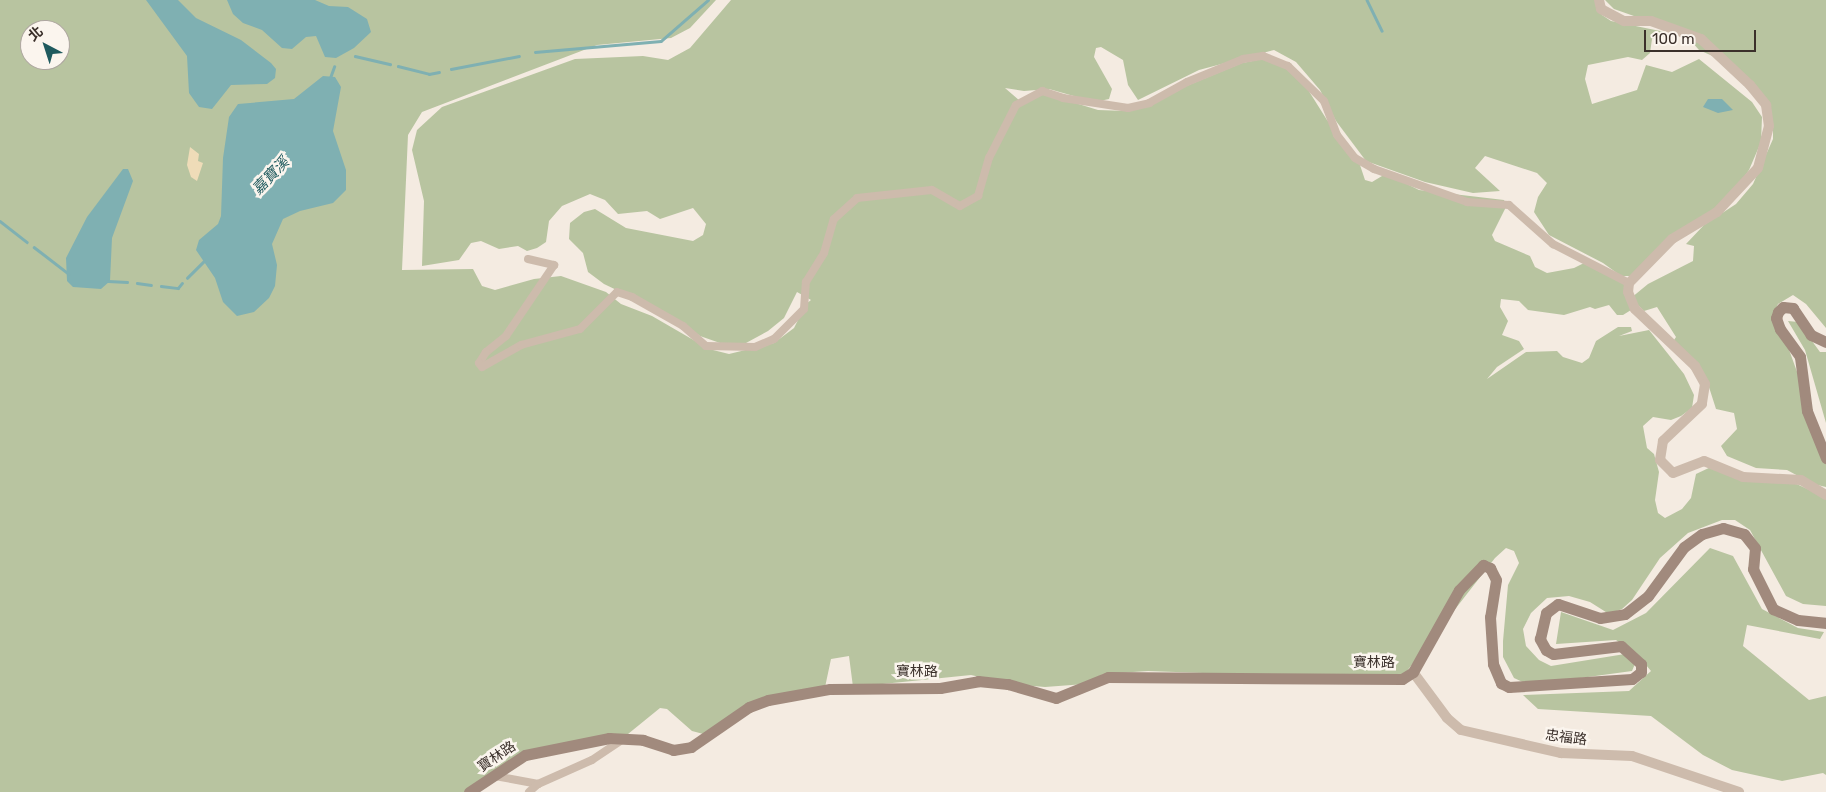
<!DOCTYPE html>
<meta charset="utf-8">
<style>
body{margin:0}
#map{position:relative;width:1826px;height:792px;overflow:hidden;background:#f4ebe1;font-family:Rubik,"Noto Sans TC",sans-serif}
div>[style]{position:absolute}
.green>*{inset:0;background:#b8c4a0}
.sand>*{inset:0;background:#efdcb8}
.water>*{inset:0;background:#7fb0b2}
.stream>*{height:2.5px;margin:-1.25px;padding:0 1.25px;transform-origin:1.25px;border-radius:1.25px;background:#7fb0b2}
.minor>*{height:8px;margin:-4px;padding:0 4px;transform-origin:4px;border-radius:4px;background:#cdbbac}
.tertiary>*{height:10px;margin:-5px;padding:0 5px;transform-origin:5px;border-radius:5px;background:#cdbbac}
.secondary>*{height:11px;margin:-5.5px;padding:0 5.5px;transform-origin:5.5px;border-radius:5.5px;background:#a18a7d}
span{translate:-50% -50%;white-space:nowrap;text-align:center;line-height:1.15;-webkit-text-stroke:5px #fbf5ee;paint-order:stroke}
.street-label{font-size:14px;color:#3b302b}
.water-label{font-size:15px;color:#1f5a5e;font-style:italic}
.north{position:absolute;left:20px;top:20px;width:50px;height:50px;box-sizing:border-box;background:#fbf5ee;border:1px solid #aea6a0;border-radius:50%;rotate:320deg;font-size:14px;font-weight:700;line-height:20px;text-align:center;color:#3b302b}
.north::after{content:'';display:block;margin:auto;width:18px;height:22px;background:#1f5a5e;clip-path:polygon(50% 0,100% 100%,50% 72%,0 100%)}
.scale{position:absolute;left:1644px;top:30px;width:112px;height:22px;box-sizing:border-box;border:2px solid #3b302b;border-top:0;padding-left:6px;font-size:15px;line-height:18px;white-space:nowrap;color:#3b302b;-webkit-text-stroke:4px #fbf5ee;paint-order:stroke}
</style>
<div id="map">
<div class="green">
<div style="clip-path:polygon(evenodd,0 0,716px 0,690px 28px,671px 38px,597px 45px,422px 112px,408px 135px,402px 270px,473px 269px,482px 286px,495px 290px,534px 279px,561px 276px,606px 292px,621px 304px,652px 316px,709px 349px,729px 354px,774px 343px,794px 328px,806px 304px,811px 300px,797px 292px,784px 318px,768px 331px,746px 343px,720px 343px,700px 336px,675px 318px,604px 284px,588px 272px,583px 253px,569px 239px,570px 223px,584px 212px,595px 209px,626px 228px,693px 241px,703px 235px,706px 224px,693px 208px,660px 219px,647px 211px,618px 214px,605px 200px,590px 194px,562px 206px,549px 221px,546px 242px,537px 248px,527px 251px,518px 246px,499px 249px,481px 241px,471px 243px,459px 260px,422px 266px,424px 201px,412px 150px,417px 130px,442px 107px,575px 59px,643px 56px,668px 60px,690px 48px,731px 0,1595px 0,1602px 15px,1611px 21px,1665px 32px,1667px 36px,1652px 39px,1650px 53px,1642px 60px,1628px 57px,1588px 65px,1585px 79px,1592px 104px,1637px 90px,1646px 65px,1672px 72px,1699px 59px,1752px 102px,1762px 117px,1761px 142px,1749px 170px,1729px 198px,1632px 276px,1621px 276px,1603px 263px,1549px 235px,1534px 212px,1538px 197px,1547px 183px,1537px 173px,1485px 156px,1475px 168px,1500px 191px,1473px 193px,1425px 182px,1366px 161px,1336px 121px,1320px 90px,1296px 62px,1274px 50px,1199px 70px,1138px 100px,1128px 85px,1123px 60px,1101px 47px,1096px 48px,1094px 57px,1112px 89px,1109px 99px,1095px 102px,1049px 89px,1024px 91px,1005px 88px,1020px 101px,1046px 94px,1098px 110px,1126px 111px,1242px 63px,1268px 58px,1300px 77px,1327px 120px,1357px 156px,1365px 180px,1372px 182px,1382px 176px,1389px 175px,1419px 190px,1504px 200px,1506px 207px,1492px 235px,1495px 241px,1530px 256px,1535px 267px,1547px 273px,1574px 268px,1586px 262px,1625px 282px,1631px 310px,1623px 315px,1617px 315px,1609px 305px,1595px 309px,1590px 307px,1564px 315px,1528px 310px,1519px 301px,1501px 299px,1500px 307px,1508px 321px,1502px 335px,1519px 341px,1524px 349px,1497px 367px,1487px 379px,1526px 352px,1557px 351px,1563px 357px,1582px 363px,1589px 358px,1596px 341px,1618px 327px,1631px 327px,1632px 331px,1619px 336px,1649px 330px,1684px 374px,1694px 395px,1692px 408px,1681px 416px,1671px 420px,1653px 417px,1643px 426px,1647px 448px,1654px 454px,1659px 472px,1655px 500px,1658px 513px,1665px 518px,1682px 509px,1691px 498px,1696px 474px,1713px 466px,1773px 483px,1792px 482px,1823px 496px,1826px 499px,1826px 606px,1803px 604px,1786px 596px,1750px 530px,1735px 520px,1722px 520px,1688px 533px,1660px 558px,1632px 600px,1622px 609px,1609px 614px,1590px 602px,1569px 596px,1547px 598px,1531px 613px,1523px 629px,1526px 646px,1539px 660px,1551px 666px,1625px 654px,1637px 659px,1632px 671px,1529px 685px,1514px 678px,1503px 657px,1503px 641px,1508px 585px,1519px 563px,1514px 551px,1506px 548px,1495px 558px,1403px 676px,1367px 679px,1148px 671px,1103px 674px,1085px 684px,1045px 687px,1011px 684px,971px 675px,853px 687px,849px 656px,831px 659px,824px 692px,790px 697px,751px 710px,711px 736px,692px 731px,667px 709px,660px 708px,628px 734px,529px 755px,468px 792px,0 792px,0 0,30px 30px,60px 30px,60px 60px,30px 60px,30px 30px)"></div>
<div style="clip-path:polygon(1605px 0,1826px 0,1826px 328px,1806px 304px,1793px 295px,1778px 304px,1775px 311px,1826px 452px,1826px 487px,1813px 484px,1787px 470px,1756px 468px,1727px 456px,1721px 446px,1737px 429px,1734px 413px,1716px 409px,1708px 384px,1674px 340px,1676px 337px,1657px 307px,1644px 311px,1631px 298px,1648px 284px,1693px 261px,1694px 246px,1686px 244px,1704px 225px,1736px 204px,1753px 184px,1773px 139px,1773px 122px,1746px 83px,1717px 58px,1699px 50px,1685px 34px,1614px 9px)"></div>
<div style="clip-path:polygon(1788px 321px,1798px 322px,1820px 352px,1826px 352px,1826px 423px,1805px 350px)"></div>
<div style="clip-path:polygon(1710px 548px,1733px 556px,1762px 609px,1798px 628px,1824px 632px,1820px 639px,1747px 625px,1743px 646px,1809px 700px,1826px 696px,1826px 775px,1823px 773px,1782px 781px,1732px 770px,1703px 755px,1651px 716px,1538px 709px,1523px 695px,1629px 691px,1651px 671px,1641px 659px,1616px 640px,1556px 644px,1561px 612px,1613px 630px,1646px 613px)"></div>
</div>
<div class="sand">
<div style="clip-path:polygon(190px 147px,199px 154px,198px 161px,203px 163px,197px 181px,191px 177px,187px 165px)"></div>
</div>
<div class="water">
<div style="clip-path:polygon(146px 0,178px 0,196px 18px,241px 40px,271px 63px,276px 69px,275px 78px,267px 84px,231px 85px,212px 109px,199px 107px,189px 93px,187px 56px)"></div>
<div style="clip-path:polygon(227px 0,315px 0,329px 6px,348px 7px,367px 19px,371px 32px,354px 48px,336px 58px,325px 57px,316px 36px,306px 37px,292px 49px,282px 48px,262px 30px,243px 23px,233px 14px)"></div>
<div style="clip-path:polygon(323px 76px,335px 77px,341px 87px,333px 131px,346px 170px,346px 190px,333px 203px,300px 211px,283px 219px,272px 244px,277px 265px,275px 286px,269px 298px,254px 312px,237px 316px,223px 302px,215px 278px,196px 250px,199px 240px,218px 224px,221px 216px,223px 158px,229px 117px,238px 104px,294px 99px)"></div>
<div style="clip-path:polygon(1708px 99px,1722px 99px,1733px 110px,1718px 113px,1703px 107px)"></div>
<div style="clip-path:polygon(123px 169px,128px 169px,133px 181px,112px 238px,110px 281px,101px 289px,73px 287px,67px 281px,66px 258px,87px 217px)"></div>
</div>
<div class="stream">
<div style="left:1367px;top:0;width:34px;rotate:64deg"></div>
<div style="left:535px;top:52px;width:126px;rotate:-5deg"></div>
<div style="left:661px;top:41px;width:62px;rotate:-41.1deg"></div>
<div style="left:355px;top:56px;width:36px;rotate:13deg"></div>
<div style="left:398px;top:66px;width:32px;rotate:14deg"></div>
<div style="left:429px;top:74px;width:10px;rotate:-11deg"></div>
<div style="left:451px;top:69px;width:69px;rotate:-10.8deg"></div>
<div style="left:330px;top:78px;width:12px;rotate:-70deg"></div>
<div style="left:0;top:221px;width:34px;rotate:38deg"></div>
<div style="left:34px;top:247px;width:44px;rotate:37.6deg"></div>
<div style="left:187px;top:278px;width:24px;rotate:-45deg"></div>
<div style="left:108px;top:281px;width:19px;rotate:3deg"></div>
<div style="left:137px;top:283px;width:14px;rotate:8deg"></div>
<div style="left:161px;top:286px;width:17px;rotate:7deg"></div>
<div style="left:178px;top:288px;width:6px;rotate:-51deg"></div>
</div>
<div class="minor">
<div style="left:528px;top:259px;width:27px;rotate:13deg"></div>
<div style="left:554px;top:265px;width:86px;rotate:124.1deg"></div>
<div style="left:506px;top:336px;width:26px;rotate:141deg"></div>
<div style="left:486px;top:352px;width:13px;rotate:122deg"></div>
<div style="left:479px;top:363px;width:5px;rotate:53deg"></div>
<div style="left:482px;top:367px;width:45px;rotate:-29.4deg"></div>
<div style="left:521px;top:345px;width:61px;rotate:-15.2deg"></div>
<div style="left:580px;top:329px;width:52px;rotate:-45deg"></div>
<div style="left:617px;top:292px;width:16px;rotate:18deg"></div>
<div style="left:632px;top:297px;width:59px;rotate:29.6deg"></div>
<div style="left:683px;top:326px;width:30px;rotate:41deg"></div>
<div style="left:706px;top:346px;width:49px;rotate:1.2deg"></div>
<div style="left:755px;top:347px;width:21px;rotate:-23deg"></div>
<div style="left:774px;top:339px;width:42px;rotate:-45deg"></div>
<div style="left:804px;top:309px;width:27px;rotate:-86deg"></div>
<div style="left:806px;top:282px;width:34px;rotate:-58deg"></div>
<div style="left:824px;top:253px;width:35px;rotate:-74deg"></div>
<div style="left:834px;top:219px;width:31px;rotate:-42deg"></div>
<div style="left:857px;top:198px;width:75px;rotate:-6.1deg"></div>
<div style="left:932px;top:190px;width:32px;rotate:30deg"></div>
<div style="left:960px;top:206px;width:21px;rotate:-29deg"></div>
<div style="left:978px;top:196px;width:40px;rotate:-74deg"></div>
<div style="left:989px;top:158px;width:59px;rotate:-63deg"></div>
<div style="left:1016px;top:105px;width:30px;rotate:-28deg"></div>
<div style="left:1042px;top:91px;width:22px;rotate:18deg"></div>
<div style="left:1063px;top:98px;width:66px;rotate:8.7deg"></div>
<div style="left:1128px;top:108px;width:22px;rotate:-13deg"></div>
<div style="left:1149px;top:103px;width:43px;rotate:-28.9deg"></div>
<div style="left:1187px;top:82px;width:61px;rotate:-22.3deg"></div>
<div style="left:1243px;top:59px;width:20px;rotate:-9deg"></div>
<div style="left:1263px;top:56px;width:27px;rotate:22deg"></div>
<div style="left:1288px;top:66px;width:50px;rotate:44.2deg"></div>
<div style="left:1324px;top:101px;width:36px;rotate:69deg"></div>
<div style="left:1337px;top:135px;width:29px;rotate:52deg"></div>
<div style="left:1355px;top:158px;width:22px;rotate:30deg"></div>
<div style="left:1374px;top:169px;width:99px;rotate:19.5deg"></div>
<div style="left:1467px;top:202px;width:42px;rotate:4.1deg"></div>
<div style="left:1509px;top:205px;width:59px;rotate:41.6deg"></div>
<div style="left:1553px;top:244px;width:85px;rotate:27.2deg"></div>
<div style="left:495px;top:776px;width:44px;rotate:10.5deg"></div>
<div style="left:529px;top:792px;width:12px;rotate:-42deg"></div>
<div style="left:538px;top:784px;width:59px;rotate:-24deg"></div>
<div style="left:592px;top:760px;width:37px;rotate:-34deg"></div>
</div>
<div class="tertiary">
<div style="left:1599px;top:0;width:9px;rotate:77deg"></div>
<div style="left:1601px;top:9px;width:26px;rotate:28deg"></div>
<div style="left:1624px;top:21px;width:27px"></div>
<div style="left:1651px;top:21px;width:53px;rotate:19.8deg"></div>
<div style="left:1701px;top:39px;width:67px;rotate:43.2deg"></div>
<div style="left:1750px;top:85px;width:26px;rotate:51deg"></div>
<div style="left:1766px;top:105px;width:21px;rotate:82deg"></div>
<div style="left:1769px;top:126px;width:43px;rotate:104.7deg"></div>
<div style="left:1758px;top:168px;width:60px;rotate:133deg"></div>
<div style="left:1717px;top:212px;width:52px;rotate:149deg"></div>
<div style="left:1672px;top:239px;width:62px;rotate:134.3deg"></div>
<div style="left:1629px;top:283px;width:9px;rotate:96deg"></div>
<div style="left:1628px;top:292px;width:18px;rotate:68deg"></div>
<div style="left:1635px;top:309px;width:83px;rotate:43.5deg"></div>
<div style="left:1695px;top:366px;width:21px;rotate:61deg"></div>
<div style="left:1705px;top:384px;width:20px;rotate:99deg"></div>
<div style="left:1702px;top:404px;width:54px;rotate:136.5deg"></div>
<div style="left:1663px;top:441px;width:19px;rotate:99deg"></div>
<div style="left:1660px;top:460px;width:18px;rotate:45deg"></div>
<div style="left:1673px;top:473px;width:33px;rotate:-21deg"></div>
<div style="left:1704px;top:461px;width:42px;rotate:22.3deg"></div>
<div style="left:1743px;top:477px;width:58px;rotate:3deg"></div>
<div style="left:1801px;top:480px;width:29px;rotate:31deg"></div>
<div style="left:1413px;top:672px;width:57px;rotate:53.5deg"></div>
<div style="left:1447px;top:718px;width:18px;rotate:41deg"></div>
<div style="left:1461px;top:730px;width:103px;rotate:13deg"></div>
<div style="left:1561px;top:753px;width:71px;rotate:2.4deg"></div>
<div style="left:1632px;top:756px;width:113px;rotate:18.6deg"></div>
</div>
<div class="secondary">
<div style="left:1826px;top:342px;width:17px;rotate:-155deg"></div>
<div style="left:1811px;top:335px;width:32px;rotate:-124deg"></div>
<div style="left:1793px;top:308px;width:10px;rotate:-174deg"></div>
<div style="left:1783px;top:307px;width:7px;rotate:135deg"></div>
<div style="left:1778px;top:312px;width:6px;rotate:108deg"></div>
<div style="left:1776px;top:318px;width:12px;rotate:70deg"></div>
<div style="left:1780px;top:329px;width:34px;rotate:54deg"></div>
<div style="left:1800px;top:357px;width:54px;rotate:82.6deg"></div>
<div style="left:1807px;top:411px;width:51px;rotate:68deg"></div>
<div style="left:469px;top:792px;width:67px;rotate:-33.5deg"></div>
<div style="left:525px;top:755px;width:86px;rotate:-11.4deg"></div>
<div style="left:609px;top:738px;width:34px;rotate:3deg"></div>
<div style="left:643px;top:740px;width:32px;rotate:18deg"></div>
<div style="left:673px;top:750px;width:18px;rotate:-9deg"></div>
<div style="left:691px;top:747px;width:70px;rotate:-34.6deg"></div>
<div style="left:749px;top:707px;width:20px;rotate:-20deg"></div>
<div style="left:768px;top:700px;width:63px;rotate:-10.1deg"></div>
<div style="left:830px;top:689px;width:110px;rotate:-0.5deg"></div>
<div style="left:940px;top:688px;width:39px;rotate:-10deg"></div>
<div style="left:978px;top:681px;width:30px;rotate:6deg"></div>
<div style="left:1008px;top:684px;width:50px;rotate:16.3deg"></div>
<div style="left:1056px;top:698px;width:56px;rotate:-22deg"></div>
<div style="left:1108px;top:677px;width:294px;rotate:0.4deg"></div>
<div style="left:1402px;top:679px;width:13px;rotate:-32deg"></div>
<div style="left:1413px;top:672px;width:94px;rotate:-60.7deg"></div>
<div style="left:1459px;top:590px;width:35px;rotate:-46deg"></div>
<div style="left:1483px;top:565px;width:8px;rotate:23deg"></div>
<div style="left:1490px;top:568px;width:13px;rotate:63deg"></div>
<div style="left:1496px;top:580px;width:37px;rotate:99deg"></div>
<div style="left:1490px;top:617px;width:47px;rotate:86.3deg"></div>
<div style="left:1493px;top:664px;width:21px;rotate:67deg"></div>
<div style="left:1501px;top:683px;width:9px;rotate:27deg"></div>
<div style="left:1509px;top:687px;width:123px;rotate:-3.7deg"></div>
<div style="left:1632px;top:679px;width:11px;rotate:-38deg"></div>
<div style="left:1641px;top:672px;width:8px;rotate:-90deg"></div>
<div style="left:1641px;top:664px;width:27px;rotate:-138deg"></div>
<div style="left:1621px;top:646px;width:68px;rotate:173.3deg"></div>
<div style="left:1553px;top:654px;width:8px;rotate:-150deg"></div>
<div style="left:1546px;top:650px;width:13px;rotate:-119deg"></div>
<div style="left:1540px;top:639px;width:27px;rotate:-77deg"></div>
<div style="left:1546px;top:613px;width:15px;rotate:-37deg"></div>
<div style="left:1558px;top:604px;width:44px;rotate:18.4deg"></div>
<div style="left:1600px;top:618px;width:25px;rotate:-9deg"></div>
<div style="left:1625px;top:614px;width:29px;rotate:-38deg"></div>
<div style="left:1648px;top:596px;width:61px;rotate:-53.7deg"></div>
<div style="left:1684px;top:547px;width:22px;rotate:-36deg"></div>
<div style="left:1702px;top:534px;width:22px;rotate:-16deg"></div>
<div style="left:1723px;top:528px;width:22px;rotate:16deg"></div>
<div style="left:1744px;top:534px;width:18px;rotate:52deg"></div>
<div style="left:1755px;top:548px;width:21px;rotate:95deg"></div>
<div style="left:1753px;top:569px;width:45px;rotate:63.4deg"></div>
<div style="left:1773px;top:609px;width:27px;rotate:24deg"></div>
<div style="left:1798px;top:620px;width:28px;rotate:6deg"></div>
</div>
<div class="street-label">
<span style="left:1374px;top:663px">寶林路</span>
<span style="left:917px;top:672px">寶林路</span>
<span style="left:1566px;top:738px;rotate:7deg">忠福路</span>
<span style="left:497px;top:757px;rotate:-34deg">寶林路</span>
</div>
<div class="water-label">
<span style="left:271px;top:176px;rotate:-46deg">嘉寶溪</span>
</div>
<div class="north">北</div>
<div class="scale">100 m</div>
</div>
